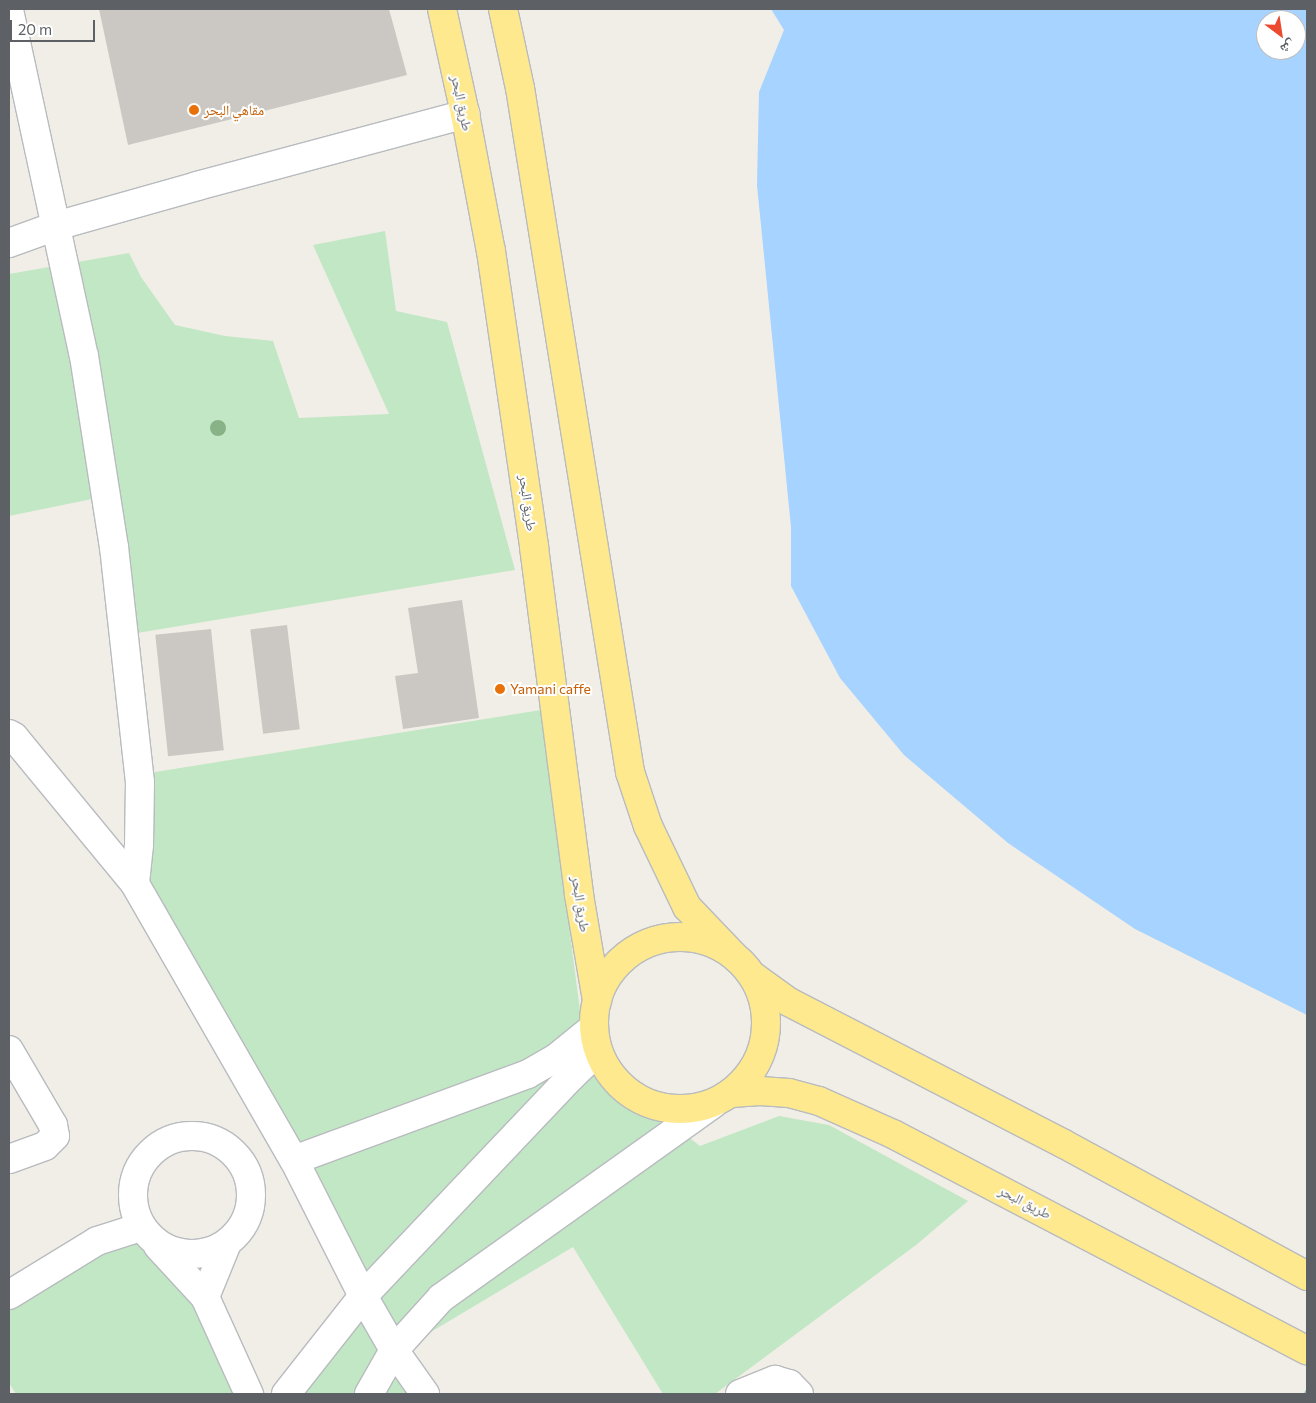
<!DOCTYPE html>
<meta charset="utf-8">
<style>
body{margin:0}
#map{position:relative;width:1316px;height:1403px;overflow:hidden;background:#f0eee6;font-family:Commissioner,"Noto Naskh Arabic",sans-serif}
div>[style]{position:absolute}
.green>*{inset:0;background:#c2e7c4}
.water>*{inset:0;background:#a6d3ff}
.building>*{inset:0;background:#cbc8c3;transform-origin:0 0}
.path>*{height:3px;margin-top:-1.5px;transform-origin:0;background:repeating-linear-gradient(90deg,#99c7a9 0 5px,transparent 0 7.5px)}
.roads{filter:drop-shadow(1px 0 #b8bbbf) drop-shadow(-1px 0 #b8bbbf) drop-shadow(0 1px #b8bbbf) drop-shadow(0 -1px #b8bbbf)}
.minor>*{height:28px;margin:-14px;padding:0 14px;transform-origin:14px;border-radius:14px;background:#fff}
.minor>.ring{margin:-14px;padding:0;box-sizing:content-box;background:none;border:28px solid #fff;border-radius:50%}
.highway>*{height:28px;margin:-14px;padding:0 14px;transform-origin:14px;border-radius:14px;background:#fee98e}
.highway>.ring{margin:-14px;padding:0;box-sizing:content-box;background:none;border:28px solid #fee98e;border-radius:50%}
.trees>*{width:16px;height:16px;margin:-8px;border-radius:50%;background:#88b287}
.dots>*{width:14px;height:14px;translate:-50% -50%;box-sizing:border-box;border:2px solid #fff;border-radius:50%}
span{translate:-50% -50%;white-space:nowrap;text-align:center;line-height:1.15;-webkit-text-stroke:4px #fff;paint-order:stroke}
.street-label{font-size:14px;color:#5d6166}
.food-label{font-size:14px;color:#c56008}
.left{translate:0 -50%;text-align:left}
.frame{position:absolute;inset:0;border:10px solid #5d6166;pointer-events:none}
.north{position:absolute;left:1256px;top:10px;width:50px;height:50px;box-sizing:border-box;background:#fff;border:1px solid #bec0c2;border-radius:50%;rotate:149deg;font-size:14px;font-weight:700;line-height:20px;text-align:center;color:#5d6166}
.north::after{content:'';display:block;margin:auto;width:18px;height:22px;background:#ec4a2f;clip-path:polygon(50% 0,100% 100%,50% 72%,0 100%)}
.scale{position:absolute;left:10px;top:20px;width:85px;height:22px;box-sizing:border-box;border:2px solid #5d6166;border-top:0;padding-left:6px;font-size:15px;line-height:18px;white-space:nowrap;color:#5d6166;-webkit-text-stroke:4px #fff;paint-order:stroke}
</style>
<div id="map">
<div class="green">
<div style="clip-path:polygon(385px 231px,396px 311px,447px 322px,515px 570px,125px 635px,92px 499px,9px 516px,9px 274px,129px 253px,141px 277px,175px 325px,225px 336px,273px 341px,299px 418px,389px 414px,313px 245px)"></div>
<div style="clip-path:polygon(541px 710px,586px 1057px,700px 1146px,779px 1116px,829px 1125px,968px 1201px,916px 1245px,715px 1394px,663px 1394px,573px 1247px,404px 1348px,433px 1394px,273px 1394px,374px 1286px,134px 874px,143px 774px)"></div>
<div style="clip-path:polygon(123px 1226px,167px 1268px,212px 1324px,252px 1394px,16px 1394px,9px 1383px,9px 1302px)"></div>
</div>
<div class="water">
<div style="clip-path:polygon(evenodd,771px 9px,1307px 9px,1307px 1015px,1135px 929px,1008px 843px,904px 755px,840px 678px,791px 586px,791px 527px,757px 185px,759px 92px,784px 30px,771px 9px,1266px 20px,1296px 20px,1296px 50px,1266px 50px,1266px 20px)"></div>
</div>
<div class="building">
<div style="clip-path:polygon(99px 9px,389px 9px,407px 75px,128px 145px)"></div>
<div style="clip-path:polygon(462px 600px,479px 718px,403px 729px,395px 676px,418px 673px,408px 608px)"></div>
<div style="left:287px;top:625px;width:105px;height:37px;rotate:83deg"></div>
<div style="left:211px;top:629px;width:122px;height:56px;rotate:84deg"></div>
</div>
<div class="path">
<div style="left:1305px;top:1394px;width:4px;rotate:-63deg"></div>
</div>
<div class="roads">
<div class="minor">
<div style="left:9px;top:10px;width:354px;rotate:77.8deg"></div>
<div style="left:84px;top:356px;width:193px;rotate:81.1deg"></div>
<div style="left:114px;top:547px;width:236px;rotate:83.7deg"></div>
<div style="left:140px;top:782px;width:63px;rotate:90.9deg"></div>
<div style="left:139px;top:845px;width:39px;rotate:96deg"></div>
<div style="left:9px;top:243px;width:50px;rotate:-19.9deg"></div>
<div style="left:56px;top:226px;width:147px;rotate:-15.8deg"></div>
<div style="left:197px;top:186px;width:278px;rotate:-15deg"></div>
<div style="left:9px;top:734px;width:6px;rotate:31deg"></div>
<div style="left:14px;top:737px;width:190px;rotate:50.5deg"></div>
<div style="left:135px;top:884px;width:319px;rotate:60.1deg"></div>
<div style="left:294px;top:1160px;width:153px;rotate:63.1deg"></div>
<div style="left:363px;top:1296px;width:62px;rotate:60.1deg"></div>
<div style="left:394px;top:1350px;width:54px;rotate:54.8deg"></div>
<div style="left:9px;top:1050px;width:87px;rotate:59.6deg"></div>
<div style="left:53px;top:1125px;width:11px;rotate:80deg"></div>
<div style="left:55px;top:1136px;width:14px;rotate:135deg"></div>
<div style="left:45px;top:1146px;width:38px;rotate:160deg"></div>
<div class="ring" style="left:133px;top:1136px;width:90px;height:90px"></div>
<div style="left:294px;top:1160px;width:249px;rotate:-20.2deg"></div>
<div style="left:528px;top:1074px;width:32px;rotate:-30deg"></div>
<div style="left:556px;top:1058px;width:48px;rotate:-39deg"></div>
<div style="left:158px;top:1246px;width:69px;rotate:47.3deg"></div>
<div style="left:205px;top:1297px;width:107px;rotate:65.6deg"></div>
<div style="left:9px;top:1295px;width:103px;rotate:-31.5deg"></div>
<div style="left:97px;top:1241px;width:46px;rotate:-17.7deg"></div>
<div style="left:205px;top:1297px;width:58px;rotate:-67.8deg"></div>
<div style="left:286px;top:1394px;width:125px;rotate:-51.8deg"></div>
<div style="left:363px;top:1296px;width:302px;rotate:-46.5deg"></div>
<div style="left:571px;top:1077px;width:37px;rotate:-44deg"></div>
<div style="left:369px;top:1394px;width:51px;rotate:-60.4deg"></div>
<div style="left:394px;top:1350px;width:70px;rotate:-47.9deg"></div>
<div style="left:441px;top:1298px;width:335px;rotate:-35.5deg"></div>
<div style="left:740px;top:1394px;width:38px;rotate:-22deg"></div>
<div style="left:775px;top:1380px;width:15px;rotate:16deg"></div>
<div style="left:789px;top:1384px;width:14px;rotate:45deg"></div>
</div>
<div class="highway">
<div style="left:442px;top:9px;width:107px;rotate:77.6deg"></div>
<div style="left:465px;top:114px;width:139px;rotate:79.3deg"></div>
<div style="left:491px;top:251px;width:299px;rotate:81.7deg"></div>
<div style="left:534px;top:547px;width:351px;rotate:82.6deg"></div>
<div style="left:579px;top:895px;width:107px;rotate:80.3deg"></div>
<div style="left:503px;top:9px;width:81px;rotate:77.9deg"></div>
<div style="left:520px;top:88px;width:693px;rotate:80.86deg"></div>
<div style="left:630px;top:772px;width:57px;rotate:71.6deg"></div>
<div style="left:648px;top:826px;width:90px;rotate:64.3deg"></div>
<div style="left:687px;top:907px;width:66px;rotate:46.2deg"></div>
<div class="ring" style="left:594px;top:937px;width:144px;height:144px"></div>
<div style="left:753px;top:976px;width:44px;rotate:35.8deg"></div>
<div style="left:789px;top:1002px;width:309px;rotate:27.3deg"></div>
<div style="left:1064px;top:1144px;width:277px;rotate:28.5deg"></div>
<div style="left:732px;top:1093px;width:28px;rotate:-4deg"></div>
<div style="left:760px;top:1091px;width:29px;rotate:4deg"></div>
<div style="left:789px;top:1093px;width:31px;rotate:15deg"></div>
<div style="left:819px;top:1101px;width:81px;rotate:24deg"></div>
<div style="left:893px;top:1134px;width:467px;rotate:27.6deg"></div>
</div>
</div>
<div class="trees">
<div style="left:218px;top:428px"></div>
</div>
<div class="dots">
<div style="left:194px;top:110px;background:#e8710a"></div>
<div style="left:500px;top:689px;background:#e8710a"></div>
</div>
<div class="street-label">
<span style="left:462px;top:103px;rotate:78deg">طريق البحر</span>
<span style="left:528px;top:503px;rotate:82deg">طريق البحر</span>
<span style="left:581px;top:904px;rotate:81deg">طريق البحر</span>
<span style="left:1025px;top:1202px;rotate:27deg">طريق البحر</span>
</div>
<div class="food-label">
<span class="left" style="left:204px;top:110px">مقاهي البحر</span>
<span class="left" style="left:510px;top:689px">Yamani caffe</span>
</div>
<div class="frame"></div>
<div class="north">ش</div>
<div class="scale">20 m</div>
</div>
